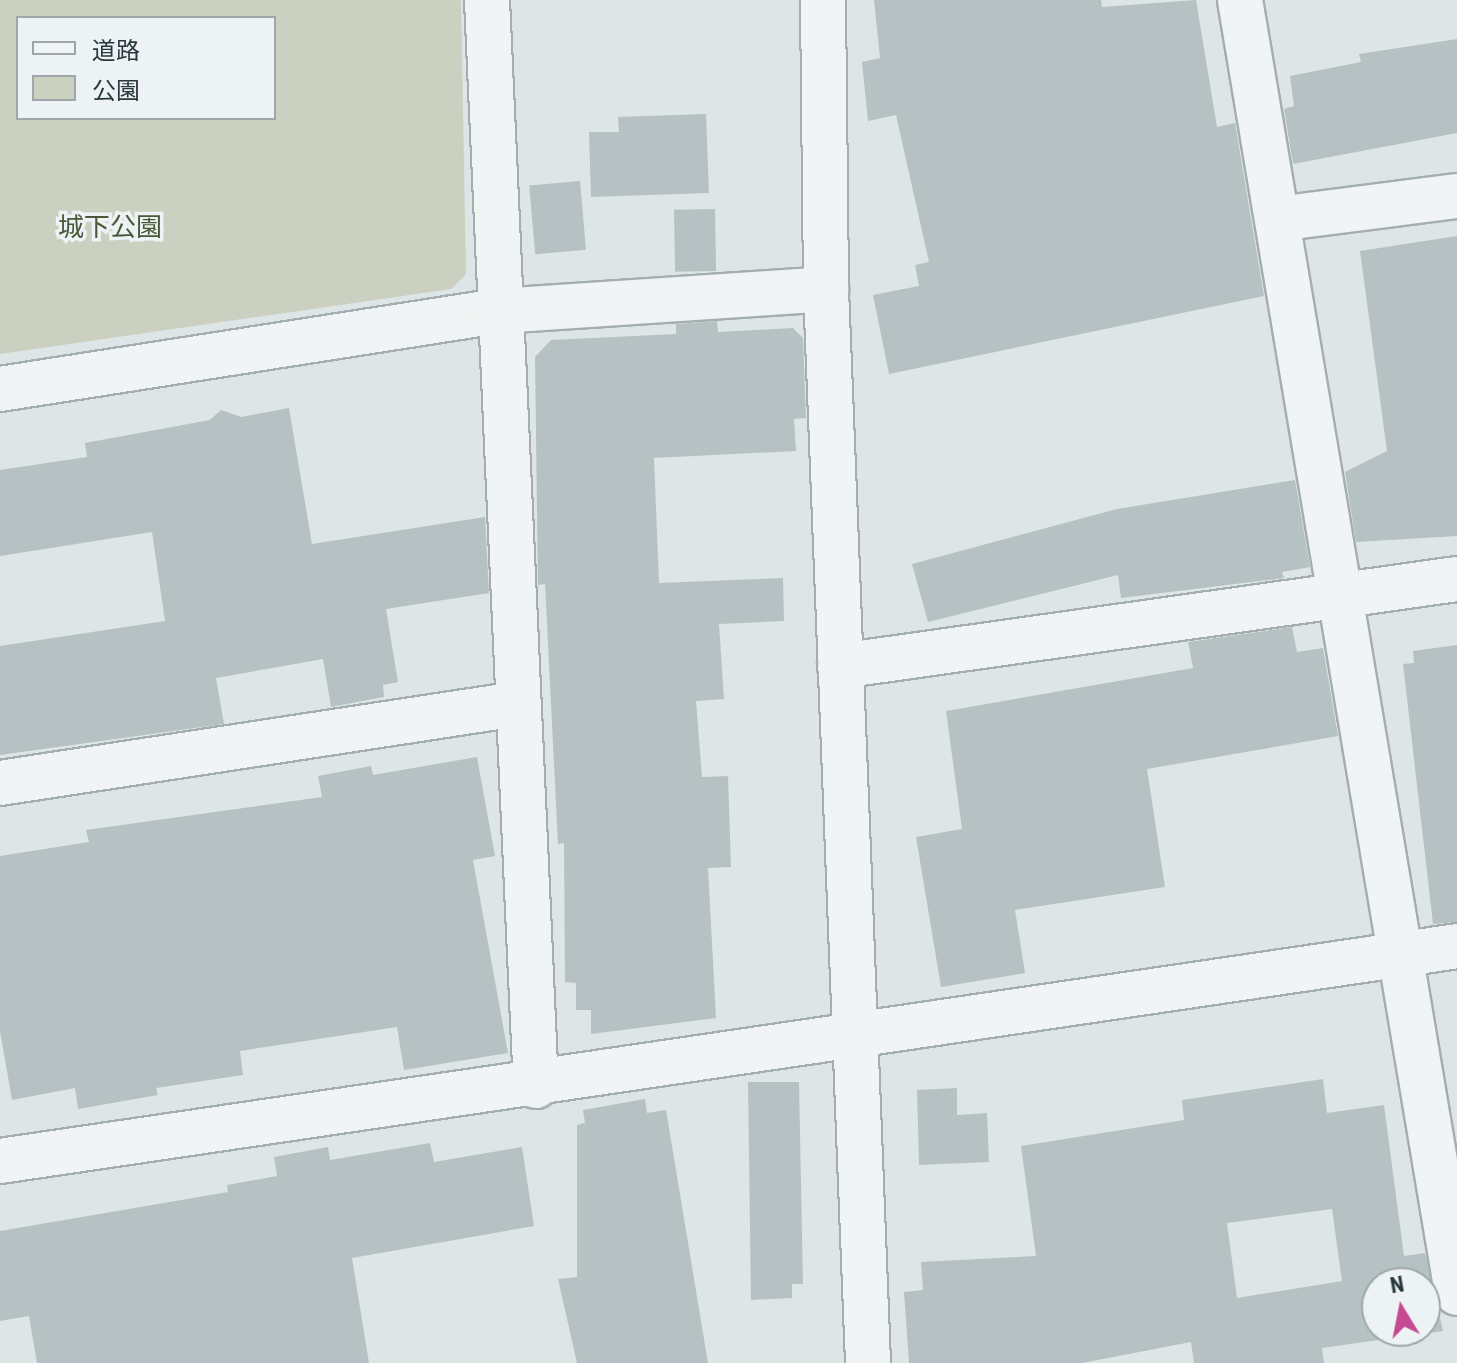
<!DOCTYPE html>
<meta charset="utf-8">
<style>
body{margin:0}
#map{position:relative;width:1457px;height:1363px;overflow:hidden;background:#dee5e7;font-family:"Roboto Condensed","Noto Sans JP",sans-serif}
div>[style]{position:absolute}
.green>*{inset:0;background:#cbd0c0}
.building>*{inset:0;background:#b6c1c3;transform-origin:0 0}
.roads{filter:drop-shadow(2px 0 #a4aeb1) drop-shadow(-2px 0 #a4aeb1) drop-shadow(0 2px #a4aeb1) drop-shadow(0 -2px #a4aeb1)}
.minor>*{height:44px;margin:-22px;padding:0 22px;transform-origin:22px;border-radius:22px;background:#f1f4f5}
span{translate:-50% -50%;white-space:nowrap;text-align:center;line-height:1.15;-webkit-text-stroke:7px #edf3f5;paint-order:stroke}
.park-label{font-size:26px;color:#4b5737}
.legend{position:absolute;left:16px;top:16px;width:260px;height:104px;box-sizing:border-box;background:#edf3f5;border:2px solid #9ea8ab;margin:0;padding:10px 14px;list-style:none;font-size:24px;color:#28383d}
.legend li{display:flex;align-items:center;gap:16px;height:40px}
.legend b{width:40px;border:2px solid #9ea8ab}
.north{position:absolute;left:1361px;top:1267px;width:80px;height:80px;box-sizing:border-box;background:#edf3f5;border:2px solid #9ea8ab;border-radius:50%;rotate:350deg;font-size:22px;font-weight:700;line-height:32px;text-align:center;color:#28383d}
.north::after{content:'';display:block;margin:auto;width:28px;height:36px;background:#c54a91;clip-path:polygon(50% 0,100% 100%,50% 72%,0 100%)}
</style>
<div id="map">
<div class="green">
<div style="clip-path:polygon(evenodd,0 0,461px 0,466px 274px,451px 289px,0 354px,0 0,18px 18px,274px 18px,274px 118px,18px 118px,18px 18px)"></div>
</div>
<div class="building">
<div style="clip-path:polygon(874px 0,1101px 0,1102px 7px,1196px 0,1217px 127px,1235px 123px,1264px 296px,889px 374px,873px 295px,919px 286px,915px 265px,929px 262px,896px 115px,868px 121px,862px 62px,880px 58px)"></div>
<div style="clip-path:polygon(1457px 39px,1457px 133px,1293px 164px,1284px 109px,1294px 106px,1290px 76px,1361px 62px,1359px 54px)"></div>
<div style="clip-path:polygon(706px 114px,709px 193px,591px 197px,589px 132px,619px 132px,618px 117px)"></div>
<div style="left:580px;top:181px;width:69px;height:51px;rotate:85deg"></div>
<div style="left:715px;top:209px;width:62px;height:41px;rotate:89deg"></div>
<div style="clip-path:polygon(1457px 236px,1457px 536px,1356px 542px,1345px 472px,1387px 451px,1360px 251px)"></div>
<div style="clip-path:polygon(717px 321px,718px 332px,793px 328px,803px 338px,806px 418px,794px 419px,796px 451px,654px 458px,659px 583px,783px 578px,784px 621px,719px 624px,724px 699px,696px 701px,702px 777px,728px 776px,731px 867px,708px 868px,716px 1018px,591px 1034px,591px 1010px,576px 1010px,576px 983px,565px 982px,564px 843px,558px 844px,545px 584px,538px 585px,535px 357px,551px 340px,676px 334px,676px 324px)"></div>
<div style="clip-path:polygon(289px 408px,312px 544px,485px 517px,489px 593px,386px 609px,398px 682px,383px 685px,384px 697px,331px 707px,323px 659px,216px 678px,224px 724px,0 755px,0 646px,165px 621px,152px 532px,0 556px,0 470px,87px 457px,85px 443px,210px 420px,221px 410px,241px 417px)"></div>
<div style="clip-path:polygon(1295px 480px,1310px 567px,1282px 572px,1284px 578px,1121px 598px,1118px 575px,928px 622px,912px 564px,1117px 509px)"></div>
<div style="clip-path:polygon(1292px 627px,1297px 652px,1323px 648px,1338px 736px,1147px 769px,1165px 887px,1015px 910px,1025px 973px,941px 987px,916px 837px,962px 829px,946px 711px,1193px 668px,1188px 642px)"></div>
<div style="clip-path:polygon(1457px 645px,1457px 922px,1433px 924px,1403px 664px,1414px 663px,1413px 651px)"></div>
<div style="clip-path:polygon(477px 757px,495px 856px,473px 860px,508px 1053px,404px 1070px,397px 1027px,240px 1051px,243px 1075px,156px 1088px,158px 1095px,78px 1109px,75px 1088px,12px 1100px,0 1031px,0 856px,89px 842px,86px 830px,322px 797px,318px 776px,371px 766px,373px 775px)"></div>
<div style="clip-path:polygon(evenodd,1323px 1079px,1327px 1113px,1384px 1105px,1404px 1256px,1425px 1253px,1443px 1331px,1322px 1348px,1324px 1363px,1194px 1363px,1191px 1342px,1082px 1363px,909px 1363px,904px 1292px,923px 1290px,921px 1262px,1036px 1256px,1021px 1146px,1184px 1120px,1182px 1100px,1323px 1079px,1332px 1209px,1342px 1281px,1237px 1298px,1227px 1223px,1332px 1209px,1323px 1079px,1377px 1283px,1425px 1283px,1425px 1331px,1377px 1331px,1377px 1283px)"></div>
<div style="clip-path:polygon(748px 1082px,799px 1082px,803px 1284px,792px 1284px,792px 1298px,751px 1300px)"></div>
<div style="clip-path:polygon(957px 1088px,957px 1115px,987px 1113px,989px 1162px,919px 1165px,917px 1090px)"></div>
<div style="clip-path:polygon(645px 1099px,647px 1113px,666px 1110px,708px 1363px,577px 1363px,558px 1279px,577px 1277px,577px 1125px,585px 1123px,583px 1110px)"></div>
<div style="clip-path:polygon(430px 1143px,434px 1162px,522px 1147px,534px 1226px,352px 1258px,369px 1363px,37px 1363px,29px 1316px,0 1321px,0 1231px,228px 1192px,227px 1185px,277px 1176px,274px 1157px,328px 1147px,330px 1160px)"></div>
</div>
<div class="roads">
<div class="minor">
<div style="left:487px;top:0;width:1087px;rotate:87.42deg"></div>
<div style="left:823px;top:0;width:289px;rotate:89.4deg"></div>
<div style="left:826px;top:289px;width:1075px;rotate:87.76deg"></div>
<div style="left:1240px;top:0;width:1311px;rotate:80.47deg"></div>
<div style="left:1277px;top:219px;width:181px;rotate:-7.3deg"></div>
<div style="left:0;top:389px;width:504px;rotate:-8.9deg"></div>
<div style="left:498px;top:311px;width:329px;rotate:-3.8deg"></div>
<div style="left:840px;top:666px;width:623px;rotate:-8.03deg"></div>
<div style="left:0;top:783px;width:523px;rotate:-8.69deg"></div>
<div style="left:0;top:1161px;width:1473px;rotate:-8.39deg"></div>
</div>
</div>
<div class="park-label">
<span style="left:110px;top:228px">城下公園</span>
</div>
<ul class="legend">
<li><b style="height:10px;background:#f1f4f5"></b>道路</li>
<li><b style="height:22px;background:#cbd0c0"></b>公園</li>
</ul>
<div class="north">N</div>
</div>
